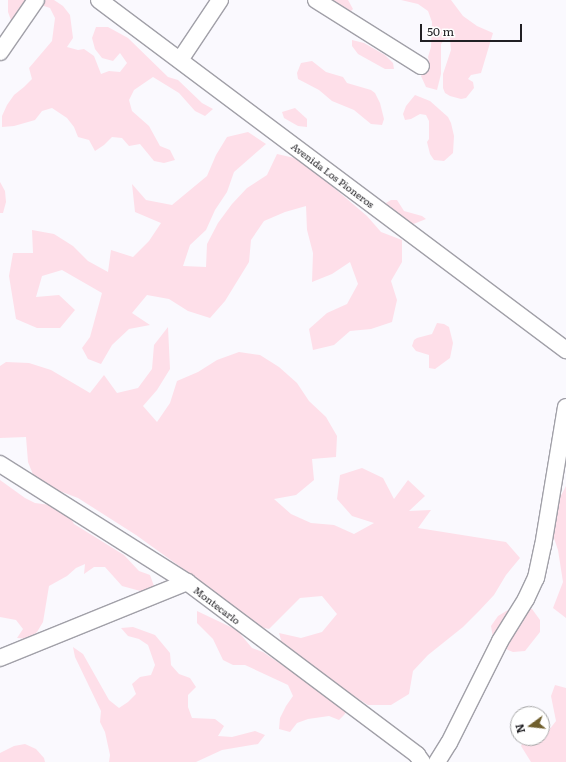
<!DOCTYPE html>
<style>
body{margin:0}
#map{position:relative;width:566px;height:762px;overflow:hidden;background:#faf9fe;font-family:Literata,serif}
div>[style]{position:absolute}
.green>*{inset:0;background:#fedfe9}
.roads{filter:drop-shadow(1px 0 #a1a0a8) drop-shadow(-1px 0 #a1a0a8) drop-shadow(0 1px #a1a0a8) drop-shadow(0 -1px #a1a0a8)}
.minor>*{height:16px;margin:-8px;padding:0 8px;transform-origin:8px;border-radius:8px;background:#fff}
span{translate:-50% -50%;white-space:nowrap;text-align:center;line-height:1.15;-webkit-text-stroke:4px #fff;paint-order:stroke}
.street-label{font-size:10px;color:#212024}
.north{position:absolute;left:510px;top:706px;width:40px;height:40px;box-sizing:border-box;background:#fff;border:1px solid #a6a6a7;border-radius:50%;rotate:255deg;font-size:11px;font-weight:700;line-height:16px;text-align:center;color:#212024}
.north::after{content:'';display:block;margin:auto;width:14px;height:18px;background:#705f2d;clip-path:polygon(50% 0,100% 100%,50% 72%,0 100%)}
.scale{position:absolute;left:420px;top:24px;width:102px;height:18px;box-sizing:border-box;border:2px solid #212024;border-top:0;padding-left:5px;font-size:12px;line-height:14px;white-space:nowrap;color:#212024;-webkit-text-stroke:3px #fff;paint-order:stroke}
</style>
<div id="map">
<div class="green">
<div style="clip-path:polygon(8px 0,54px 0,63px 6px,70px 15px,73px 38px,67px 47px,78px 50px,84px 49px,94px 56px,101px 74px,109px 71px,120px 72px,127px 63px,120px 53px,113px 61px,102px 58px,95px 49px,92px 38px,96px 27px,108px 27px,128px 38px,168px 77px,178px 80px,202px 103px,213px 109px,205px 116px,195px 111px,179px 93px,153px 77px,134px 90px,129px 100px,132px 111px,149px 126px,160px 146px,170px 150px,175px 160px,164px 163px,154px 161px,140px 144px,129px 146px,122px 138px,112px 137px,104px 145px,95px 151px,89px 140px,78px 137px,74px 127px,67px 118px,52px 108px,42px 111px,35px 120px,14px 126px,2px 127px,2px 116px,7px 105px,14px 95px,24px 87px,32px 79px,29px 68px,52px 41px,55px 18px,50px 8px,38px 4px,12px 23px,8px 12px)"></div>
<div style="clip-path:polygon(318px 0,348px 0,353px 9px,346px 16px)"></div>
<div style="clip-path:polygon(401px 0,451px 0,463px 16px,477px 26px,493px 33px,481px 73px,471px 75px,468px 79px,473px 82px,474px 88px,466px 98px,461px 99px,450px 96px,445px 93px,443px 88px,443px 74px,451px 50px,450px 38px,445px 39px,441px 44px,441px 74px,437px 90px,426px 87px,421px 76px,429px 61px,428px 57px,431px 47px,432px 22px,428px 11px,418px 4px)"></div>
<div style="clip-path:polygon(352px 40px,364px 43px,385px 55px,393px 63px,394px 69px,385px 69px,358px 54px,352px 46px)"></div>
<div style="clip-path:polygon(312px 61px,326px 72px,343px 77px,347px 83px,371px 90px,375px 93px,380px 103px,384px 119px,382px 125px,371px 124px,354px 110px,332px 101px,319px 90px,298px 79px,297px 73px,301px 63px)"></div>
<div style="clip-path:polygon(415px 95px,430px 101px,448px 117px,451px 123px,454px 136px,453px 153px,444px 161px,434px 160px,430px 154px,427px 142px,429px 139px,429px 121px,426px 115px,420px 114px,411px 119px,405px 120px,403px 114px,406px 106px)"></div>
<div style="clip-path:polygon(295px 108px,307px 119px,307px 127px,298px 126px,284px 118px,282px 112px)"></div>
<div style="clip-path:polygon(248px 132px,266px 144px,234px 172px,227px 192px,215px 210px,206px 230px,190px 245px,183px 266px,206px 267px,207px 244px,218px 223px,232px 204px,247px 188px,267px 175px,277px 154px,299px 159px,318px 171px,333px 187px,367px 216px,381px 232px,402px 240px,402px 262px,391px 281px,397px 300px,392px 322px,371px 329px,350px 331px,334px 345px,313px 350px,309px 329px,327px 313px,347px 304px,358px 284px,350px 262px,332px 274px,312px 282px,313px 253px,307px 230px,306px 206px,285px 212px,264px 221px,251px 240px,249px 262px,225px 301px,210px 318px,188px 311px,169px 299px,147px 295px,132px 313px,150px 325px,129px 329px,112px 345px,101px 364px,88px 359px,82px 348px,90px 337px,102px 293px,62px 270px,42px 276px,36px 297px,59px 295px,75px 310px,60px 328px,37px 328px,16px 319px,9px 276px,13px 253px,33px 253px,32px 230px,54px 234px,73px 246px,88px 261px,108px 272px,111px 250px,133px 257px,149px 241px,161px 223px,135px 212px,132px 184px,146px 200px,172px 205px,207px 176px,216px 155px,227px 137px)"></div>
<div style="clip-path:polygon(0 182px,5px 191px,6px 202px,3px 213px,0 213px)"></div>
<div style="clip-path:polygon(391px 200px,397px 200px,404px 211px,422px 216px,426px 219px,411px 225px,387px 210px,386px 203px)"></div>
<div style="clip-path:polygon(437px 323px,444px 324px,449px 327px,453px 343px,450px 358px,435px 369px,429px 368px,429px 355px,416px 351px,412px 346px,414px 340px,417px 338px,432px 334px)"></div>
<div style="clip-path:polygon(168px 327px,170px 369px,157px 390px,143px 406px,157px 422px,170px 403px,177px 381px,198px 372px,217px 360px,239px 352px,260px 355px,279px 367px,297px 383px,309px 401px,326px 417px,337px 436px,336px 457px,312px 459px,314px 480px,296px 495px,274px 499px,291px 514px,311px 523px,334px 525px,354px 534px,374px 523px,352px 516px,337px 499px,340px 475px,362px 468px,383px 478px,394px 499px,408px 480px,425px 496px,409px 511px,431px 510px,418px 528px,506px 542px,520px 558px,506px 575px,494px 595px,479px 611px,463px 627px,428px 655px,413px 671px,409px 694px,391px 705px,368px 705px,329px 680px,286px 658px,279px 633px,301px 638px,322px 632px,337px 614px,322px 596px,300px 598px,269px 629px,247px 624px,193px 576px,136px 535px,78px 498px,36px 482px,28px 462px,26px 437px,0 438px,0 366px,6px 362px,29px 363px,51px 370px,90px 393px,104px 375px,117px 393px,138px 388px,152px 369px,154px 345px)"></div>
<div style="clip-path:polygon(0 480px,25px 498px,35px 503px,58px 506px,68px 513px,74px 524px,124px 555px,139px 571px,150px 575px,154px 586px,144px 592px,122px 586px,105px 567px,94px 567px,84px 574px,85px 564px,76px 568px,67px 576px,49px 586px,43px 622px,37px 632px,29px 639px,17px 638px,23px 629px,16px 620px,0 617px)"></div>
<div style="clip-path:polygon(566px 486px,566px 618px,553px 608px,563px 582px,558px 550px,548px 520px)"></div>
<div style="clip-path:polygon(527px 606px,532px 609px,540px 620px,540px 632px,525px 651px,513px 652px,508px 650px,493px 638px,491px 626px,498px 616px,513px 607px)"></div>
<div style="clip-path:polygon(197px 611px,237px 630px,252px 648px,263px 652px,319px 690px,346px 712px,344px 715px,339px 720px,329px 716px,308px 719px,297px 723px,290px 732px,279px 729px,280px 718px,286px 706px,293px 696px,288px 685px,245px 665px,233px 665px,223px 660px,213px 639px,197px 623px)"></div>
<div style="clip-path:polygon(133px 627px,155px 635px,170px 653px,171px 665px,179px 674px,190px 678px,196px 687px,188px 695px,188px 707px,192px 718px,215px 719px,224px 726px,218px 736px,232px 737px,255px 731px,265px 735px,258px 744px,222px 750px,196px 762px,109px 762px,110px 755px,105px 732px,100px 722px,101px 711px,75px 657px,73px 647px,83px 654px,109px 700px,119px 708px,128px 702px,136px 694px,132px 684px,140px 677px,151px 675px,155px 665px,148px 645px,139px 639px,128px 636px,121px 628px)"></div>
<div style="clip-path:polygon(555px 685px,566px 688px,566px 762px,531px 762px,521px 746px,525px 738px,542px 738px,542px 732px,549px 730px,556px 721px,551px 696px)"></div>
<div style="clip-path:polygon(25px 744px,36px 749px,44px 758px,45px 762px,0 762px,0 753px,14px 746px)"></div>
</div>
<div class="roads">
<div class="minor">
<div style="left:99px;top:0;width:584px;rotate:36.85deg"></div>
<div style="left:316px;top:0;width:124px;rotate:32.2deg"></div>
<div style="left:0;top:52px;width:63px;rotate:-55.3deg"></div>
<div style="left:180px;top:60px;width:72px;rotate:-56.3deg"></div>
<div style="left:0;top:464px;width:221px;rotate:32.3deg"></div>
<div style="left:187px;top:582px;width:288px;rotate:36.9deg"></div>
<div style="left:417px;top:755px;width:9px;rotate:54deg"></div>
<div style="left:0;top:658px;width:202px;rotate:-22.1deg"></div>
<div style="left:437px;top:762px;width:22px;rotate:-58deg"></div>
<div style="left:449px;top:743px;width:114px;rotate:-63.4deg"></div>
<div style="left:500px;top:641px;width:49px;rotate:-58.2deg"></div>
<div style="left:526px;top:599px;width:23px;rotate:-65deg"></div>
<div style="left:536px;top:578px;width:33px;rotate:-78deg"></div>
<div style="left:543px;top:546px;width:141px;rotate:-80.6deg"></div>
</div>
</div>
<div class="street-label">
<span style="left:333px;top:175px;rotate:37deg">Avenida Los Pioneros</span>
<span style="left:217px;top:605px;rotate:37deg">Montecarlo</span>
</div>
<div class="north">N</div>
<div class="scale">50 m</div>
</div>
